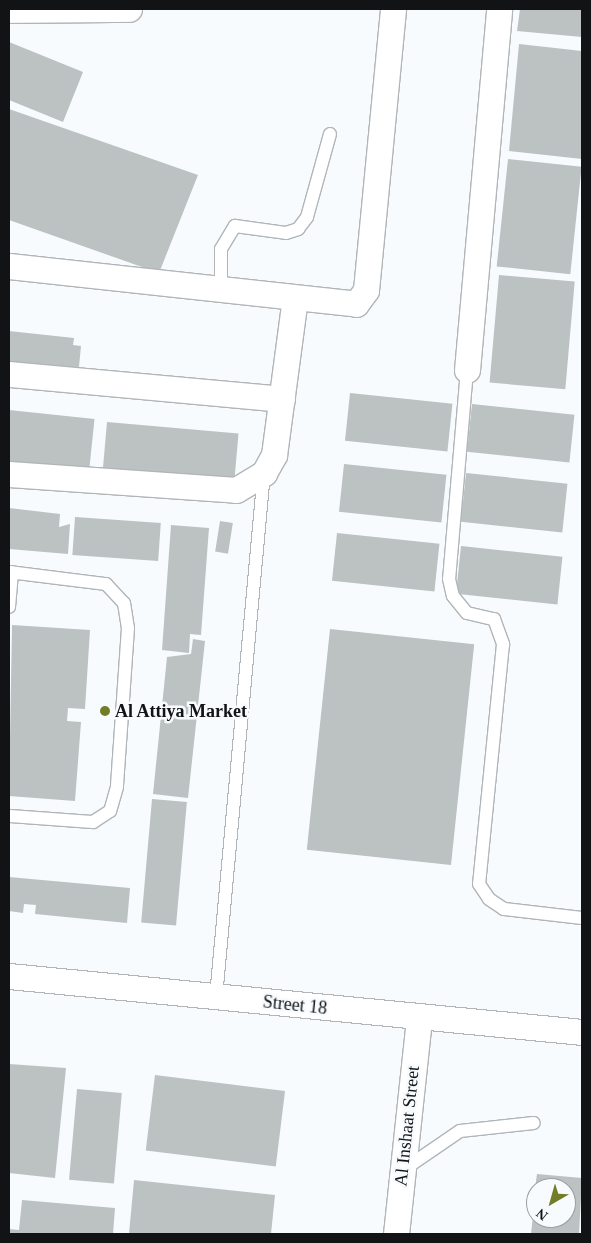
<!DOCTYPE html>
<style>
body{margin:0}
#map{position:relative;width:591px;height:1243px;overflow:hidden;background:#f7fbfe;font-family:Georgia,serif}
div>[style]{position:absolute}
.building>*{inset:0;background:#bcc1c2;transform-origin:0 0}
.roads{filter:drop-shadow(1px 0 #b1b5b7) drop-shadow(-1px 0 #b1b5b7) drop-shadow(0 1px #b1b5b7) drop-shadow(0 -1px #b1b5b7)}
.lane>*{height:12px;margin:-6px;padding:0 6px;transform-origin:6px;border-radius:6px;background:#fff}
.street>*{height:25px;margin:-12.5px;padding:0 12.5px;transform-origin:12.5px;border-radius:12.5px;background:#fff}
.dots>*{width:14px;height:14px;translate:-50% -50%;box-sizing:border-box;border:2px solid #f7fbfe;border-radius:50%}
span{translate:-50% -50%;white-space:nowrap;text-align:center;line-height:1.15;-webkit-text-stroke:5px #f7fbfe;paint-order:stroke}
.poi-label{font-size:18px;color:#111314;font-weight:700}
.left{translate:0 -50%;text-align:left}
.street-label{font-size:18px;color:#111314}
.frame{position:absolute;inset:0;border:10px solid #111314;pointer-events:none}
.north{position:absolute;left:526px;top:1178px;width:50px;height:50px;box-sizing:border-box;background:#f7fbfe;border:1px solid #9b9ea0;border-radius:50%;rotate:218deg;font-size:14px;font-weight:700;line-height:20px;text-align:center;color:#111314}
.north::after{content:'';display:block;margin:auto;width:18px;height:22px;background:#737d28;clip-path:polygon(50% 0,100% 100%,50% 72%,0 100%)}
</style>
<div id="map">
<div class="building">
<div style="clip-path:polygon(520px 9px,582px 9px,582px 37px,517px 31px)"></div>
<div style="clip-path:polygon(9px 42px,83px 72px,63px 122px,9px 100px)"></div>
<div style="clip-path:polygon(519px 44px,582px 51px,582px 159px,509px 151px)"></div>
<div style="clip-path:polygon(9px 109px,198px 175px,159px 273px,9px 220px)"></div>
<div style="left:508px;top:159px;width:74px;height:108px;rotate:6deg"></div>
<div style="left:499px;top:275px;width:76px;height:108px;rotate:5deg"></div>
<div style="clip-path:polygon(9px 331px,74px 338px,73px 345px,81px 346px,78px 377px,9px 370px)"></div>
<div style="left:350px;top:393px;width:103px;height:48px;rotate:6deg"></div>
<div style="left:472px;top:404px;width:103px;height:48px;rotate:6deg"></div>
<div style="left:9px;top:410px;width:86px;height:55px;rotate:6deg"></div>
<div style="left:107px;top:422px;width:132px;height:53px;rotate:5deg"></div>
<div style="left:344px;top:464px;width:103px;height:48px;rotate:6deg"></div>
<div style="left:466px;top:473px;width:102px;height:49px;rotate:6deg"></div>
<div style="clip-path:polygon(9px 508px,60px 514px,59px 527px,70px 524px,68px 554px,9px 549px)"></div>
<div style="left:75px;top:517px;width:86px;height:38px;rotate:4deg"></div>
<div style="left:220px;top:521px;width:13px;height:31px;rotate:9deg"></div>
<div style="clip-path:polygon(171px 525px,209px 528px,201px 635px,190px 634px,189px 653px,162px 650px)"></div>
<div style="left:337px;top:533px;width:103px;height:48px;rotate:6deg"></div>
<div style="left:461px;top:546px;width:102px;height:48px;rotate:6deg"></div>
<div style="clip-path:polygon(12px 625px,90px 630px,85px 709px,68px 708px,67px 721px,81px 722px,75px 801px,9px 796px)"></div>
<div style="left:330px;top:629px;width:145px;height:222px;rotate:6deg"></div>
<div style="clip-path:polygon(193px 639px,205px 641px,188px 798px,153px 794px,167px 657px,191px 654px)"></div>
<div style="left:152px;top:799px;width:35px;height:124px;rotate:5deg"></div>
<div style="clip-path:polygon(9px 877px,130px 888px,127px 923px,35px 914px,36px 905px,24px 904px,23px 913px,9px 911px)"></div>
<div style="clip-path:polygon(9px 1064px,66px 1068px,55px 1178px,9px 1173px)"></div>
<div style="left:155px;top:1075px;width:131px;height:76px;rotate:7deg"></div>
<div style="left:77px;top:1089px;width:45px;height:91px;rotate:5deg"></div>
<div style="clip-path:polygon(537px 1174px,582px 1178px,579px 1234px,531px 1234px,535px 1196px,536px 1218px,566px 1218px,566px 1188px,535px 1188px)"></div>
<div style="clip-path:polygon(134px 1180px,275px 1195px,271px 1234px,129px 1234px)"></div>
<div style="clip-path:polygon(22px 1200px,115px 1208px,113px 1234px,9px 1234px,9px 1229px,19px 1230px)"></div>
</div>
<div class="roads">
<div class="lane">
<div style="left:221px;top:290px;width:41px;rotate:-90deg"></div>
<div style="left:221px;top:249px;width:27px;rotate:-59deg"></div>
<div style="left:235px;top:226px;width:51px;rotate:7.8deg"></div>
<div style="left:286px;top:233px;width:13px;rotate:-18deg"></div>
<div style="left:298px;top:229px;width:15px;rotate:-53deg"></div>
<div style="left:307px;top:217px;width:86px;rotate:-74.5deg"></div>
<div style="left:467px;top:370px;width:210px;rotate:94.9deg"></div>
<div style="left:449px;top:579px;width:17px;rotate:77deg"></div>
<div style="left:453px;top:596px;width:22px;rotate:51deg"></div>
<div style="left:467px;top:613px;width:28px;rotate:13deg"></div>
<div style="left:494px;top:619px;width:27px;rotate:70deg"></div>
<div style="left:503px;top:644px;width:241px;rotate:95.7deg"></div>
<div style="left:479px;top:884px;width:18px;rotate:56deg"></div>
<div style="left:489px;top:899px;width:18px;rotate:34deg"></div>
<div style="left:504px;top:909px;width:79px;rotate:6.6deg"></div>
<div style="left:9px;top:572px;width:98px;rotate:7.1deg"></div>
<div style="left:106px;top:584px;width:26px;rotate:47deg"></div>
<div style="left:124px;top:603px;width:25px;rotate:81deg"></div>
<div style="left:128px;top:628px;width:159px;rotate:94deg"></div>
<div style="left:117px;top:787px;width:25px;rotate:106deg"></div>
<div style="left:110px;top:811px;width:20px;rotate:147deg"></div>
<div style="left:93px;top:822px;width:84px;rotate:-175.9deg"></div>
<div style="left:9px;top:607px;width:35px;rotate:-85deg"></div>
<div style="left:216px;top:997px;width:526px;rotate:-84.77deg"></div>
<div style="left:403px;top:1170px;width:69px;rotate:-34.4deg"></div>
<div style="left:460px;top:1131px;width:74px;rotate:-6.2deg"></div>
</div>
<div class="street">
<div style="left:9px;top:10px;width:120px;rotate:-0.5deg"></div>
<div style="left:9px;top:266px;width:349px;rotate:6.2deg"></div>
<div style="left:356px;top:304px;width:17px;rotate:-54deg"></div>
<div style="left:366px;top:290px;width:282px;rotate:-84.5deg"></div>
<div style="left:467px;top:370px;width:362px;rotate:-84.9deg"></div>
<div style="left:9px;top:374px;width:274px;rotate:5.2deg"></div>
<div style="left:9px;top:474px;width:228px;rotate:4deg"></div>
<div style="left:236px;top:490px;width:33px;rotate:-31deg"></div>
<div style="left:264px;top:473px;width:21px;rotate:-61deg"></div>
<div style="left:274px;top:455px;width:158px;rotate:-82.4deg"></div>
<div style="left:9px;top:976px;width:576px;rotate:5.58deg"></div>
<div style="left:396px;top:1234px;width:218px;rotate:-83.9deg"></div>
</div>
</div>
<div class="dots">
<div style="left:105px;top:711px;background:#737d28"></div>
</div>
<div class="poi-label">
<span class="left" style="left:115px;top:711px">Al Attiya Market</span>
</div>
<div class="street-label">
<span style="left:295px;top:1005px;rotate:6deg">Street 18</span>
<span style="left:407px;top:1126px;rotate:-84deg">Al Inshaat Street</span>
</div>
<div class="frame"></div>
<div class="north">N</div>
</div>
